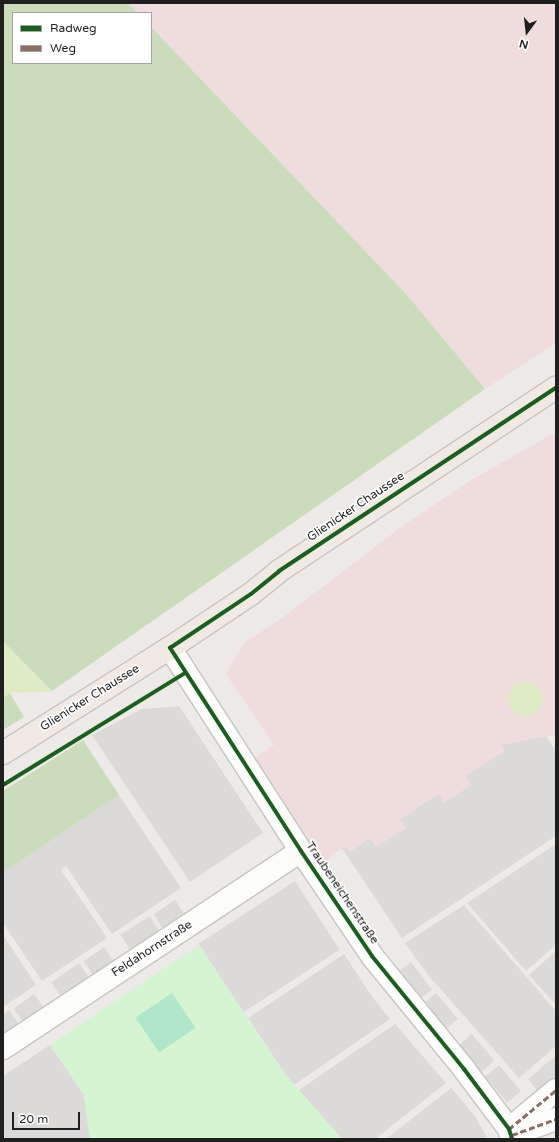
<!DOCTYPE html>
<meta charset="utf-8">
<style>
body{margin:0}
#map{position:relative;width:559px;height:1142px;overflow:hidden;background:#edeae7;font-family:"Varela Round",sans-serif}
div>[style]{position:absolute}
.residential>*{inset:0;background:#dcdad9;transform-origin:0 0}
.commercial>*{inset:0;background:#efdddd}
.grass>*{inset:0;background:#deebc4}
.round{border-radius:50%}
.forest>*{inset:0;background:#cbdcbc}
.park>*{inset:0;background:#d5f4d2}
.pitch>*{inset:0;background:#b0e6c9;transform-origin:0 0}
.roads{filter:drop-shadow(1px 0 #c6c5c3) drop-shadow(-1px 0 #c6c5c3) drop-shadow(0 1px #c6c5c3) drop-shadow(0 -1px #c6c5c3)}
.minor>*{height:22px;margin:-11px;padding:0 11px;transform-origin:11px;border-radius:11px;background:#fcfcfb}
.major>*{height:22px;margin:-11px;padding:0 11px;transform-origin:11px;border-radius:11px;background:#f1eae4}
.quiet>*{height:3px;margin-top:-1.5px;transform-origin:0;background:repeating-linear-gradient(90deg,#8d6e63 0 6px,transparent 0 9px)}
.cycleway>*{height:4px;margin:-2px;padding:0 2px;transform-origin:2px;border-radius:2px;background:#1b5e20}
span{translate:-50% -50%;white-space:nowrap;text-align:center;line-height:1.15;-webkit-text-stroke:3.5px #fff;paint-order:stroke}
.street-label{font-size:12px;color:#1f1f1f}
.frame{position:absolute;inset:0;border:4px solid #1f1f1f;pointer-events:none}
.legend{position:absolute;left:12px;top:12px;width:140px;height:52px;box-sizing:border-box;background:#fff;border:1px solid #a5a5a5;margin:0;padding:5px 7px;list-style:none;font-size:12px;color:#1f1f1f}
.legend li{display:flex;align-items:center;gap:8px;height:20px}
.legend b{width:20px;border:1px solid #a5a5a5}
.north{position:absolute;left:507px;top:12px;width:40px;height:40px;-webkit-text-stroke:3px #fff;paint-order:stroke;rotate:195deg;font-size:11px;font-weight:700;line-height:16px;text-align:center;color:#1f1f1f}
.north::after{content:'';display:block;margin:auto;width:14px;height:18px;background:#1f1f1f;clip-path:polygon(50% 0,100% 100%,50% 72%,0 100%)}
.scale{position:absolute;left:12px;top:1112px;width:68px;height:18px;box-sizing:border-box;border:2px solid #1f1f1f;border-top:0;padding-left:5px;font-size:12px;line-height:14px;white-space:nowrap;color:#1f1f1f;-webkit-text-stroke:3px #fff;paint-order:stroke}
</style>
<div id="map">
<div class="residential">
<div style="clip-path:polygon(179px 706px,263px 833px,190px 882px,92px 735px,142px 709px)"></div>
<div style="clip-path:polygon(546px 736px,556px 751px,556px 836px,402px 938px,342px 848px,346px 846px,350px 852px,370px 838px,376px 847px,405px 828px,399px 820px,439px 793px,444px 802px,471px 785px,465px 776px,504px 751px,500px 745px)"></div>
<div style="clip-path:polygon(119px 795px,181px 888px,112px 934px,66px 866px,61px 870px,107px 938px,42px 981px,3px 923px,3px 873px)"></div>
<div style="clip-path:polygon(556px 844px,556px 945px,526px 971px,467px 903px)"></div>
<div style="left:295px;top:881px;width:82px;height:115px;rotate:57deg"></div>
<div style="left:175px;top:900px;width:18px;height:26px;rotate:56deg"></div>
<div style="clip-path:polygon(464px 905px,556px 1011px,556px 1046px,519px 1078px,428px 975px,405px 943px)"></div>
<div style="left:150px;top:916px;width:19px;height:35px;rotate:58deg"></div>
<div style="clip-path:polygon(3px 935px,36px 985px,3px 1007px)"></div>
<div style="left:104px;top:947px;width:19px;height:25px;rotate:55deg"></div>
<div style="clip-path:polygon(556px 951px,556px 1005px,529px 975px)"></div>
<div style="clip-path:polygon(344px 954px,373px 998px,390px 1019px,294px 1085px,285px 1074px,248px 1018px)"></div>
<div style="left:411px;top:962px;width:35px;height:18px;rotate:53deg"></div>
<div style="left:79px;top:963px;width:19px;height:34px;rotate:55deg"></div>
<div style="left:436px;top:993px;width:34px;height:19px;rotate:50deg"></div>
<div style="left:34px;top:994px;width:19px;height:25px;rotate:54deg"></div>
<div style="clip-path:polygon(9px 1010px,20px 1026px,3px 1037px,3px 1015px)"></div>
<div style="clip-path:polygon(395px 1024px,446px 1083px,375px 1139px,342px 1139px,299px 1090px)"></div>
<div style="left:472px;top:1034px;width:35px;height:19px;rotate:50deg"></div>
<div style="clip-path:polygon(50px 1045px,84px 1095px,90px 1139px,3px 1139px,3px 1076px)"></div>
<div style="clip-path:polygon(554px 1057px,556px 1059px,556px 1079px,540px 1093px,528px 1079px)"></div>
<div style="left:499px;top:1065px;width:34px;height:18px;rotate:50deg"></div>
<div style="clip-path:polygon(451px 1088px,474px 1115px,488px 1139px,386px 1139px)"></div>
</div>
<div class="commercial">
<div style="clip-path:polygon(128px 3px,556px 3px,556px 343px,485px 389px,407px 295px,151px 27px,151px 13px,138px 13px)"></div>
<div style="clip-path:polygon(556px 432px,556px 739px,553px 735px,500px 745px,504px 751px,466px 776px,471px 785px,444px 802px,438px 793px,400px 819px,406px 828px,376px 847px,370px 838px,350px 852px,346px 846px,333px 854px,327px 863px,330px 875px,253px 759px,274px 745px,226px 674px,245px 642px,282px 618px,397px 530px,473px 479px)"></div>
</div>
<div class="grass">
<div style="clip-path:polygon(3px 641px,52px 691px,10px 693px,3px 698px)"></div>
<div class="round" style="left:508px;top:682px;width:34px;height:34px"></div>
</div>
<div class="forest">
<div style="clip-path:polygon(3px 3px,128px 3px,138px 13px,13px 13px,13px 63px,151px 63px,151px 27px,407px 295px,485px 389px,52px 691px,3px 641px)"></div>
<div style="clip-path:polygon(10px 693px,24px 717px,3px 730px,3px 698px)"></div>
<div style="clip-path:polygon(83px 740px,119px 795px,3px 873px,3px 791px)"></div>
</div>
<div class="park">
<div style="clip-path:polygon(199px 945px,285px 1074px,342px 1139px,90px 1139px,84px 1095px,50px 1045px)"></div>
</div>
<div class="pitch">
<div style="left:172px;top:993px;width:42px;height:44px;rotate:56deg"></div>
</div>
<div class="roads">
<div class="minor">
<div style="left:170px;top:648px;width:242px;rotate:57.2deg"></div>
<div style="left:301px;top:851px;width:127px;rotate:55.9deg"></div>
<div style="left:372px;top:956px;width:146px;rotate:50.8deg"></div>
<div style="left:464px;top:1069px;width:75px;rotate:53.1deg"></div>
<div style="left:509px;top:1129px;width:10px;rotate:73deg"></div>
<div style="left:3px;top:1048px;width:357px;rotate:-33.5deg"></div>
<div style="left:509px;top:1129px;width:61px;rotate:-39.7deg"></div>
<div style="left:512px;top:1135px;width:47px;rotate:-20deg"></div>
</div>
<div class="major">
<div style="left:3px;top:753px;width:197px;rotate:-32.2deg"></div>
<div style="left:170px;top:648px;width:97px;rotate:-33.7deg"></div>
<div style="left:251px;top:594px;width:36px;rotate:-39deg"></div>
<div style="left:279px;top:571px;width:332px;rotate:-33.5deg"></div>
</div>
</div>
<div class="quiet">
<div style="left:509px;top:1129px;width:61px;rotate:-39.7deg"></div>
<div style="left:512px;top:1135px;width:47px;rotate:-20deg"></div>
</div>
<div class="cycleway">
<div style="left:3px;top:785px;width:214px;rotate:-31.6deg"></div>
<div style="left:512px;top:1139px;width:10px;rotate:-107deg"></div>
<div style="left:509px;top:1129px;width:75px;rotate:-126.9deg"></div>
<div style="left:464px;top:1069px;width:146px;rotate:-129.2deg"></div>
<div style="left:372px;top:956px;width:127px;rotate:-124.1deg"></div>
<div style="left:301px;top:851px;width:242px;rotate:-122.8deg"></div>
<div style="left:170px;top:648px;width:97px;rotate:-33.7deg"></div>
<div style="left:251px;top:594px;width:36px;rotate:-39deg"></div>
<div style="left:279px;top:571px;width:332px;rotate:-33.5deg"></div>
</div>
<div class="street-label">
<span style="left:356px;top:507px;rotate:-34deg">Glienicker Chaussee</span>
<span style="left:90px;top:698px;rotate:-32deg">Glienicker Chaussee</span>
<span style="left:342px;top:893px;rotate:56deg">Traubeneichenstraße</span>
<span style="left:152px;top:949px;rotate:-33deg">Feldahornstraße</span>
</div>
<div class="frame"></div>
<ul class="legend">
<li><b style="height:5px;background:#1b5e20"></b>Radweg</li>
<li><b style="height:5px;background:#8d6e63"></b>Weg</li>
</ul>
<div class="north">N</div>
<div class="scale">20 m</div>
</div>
